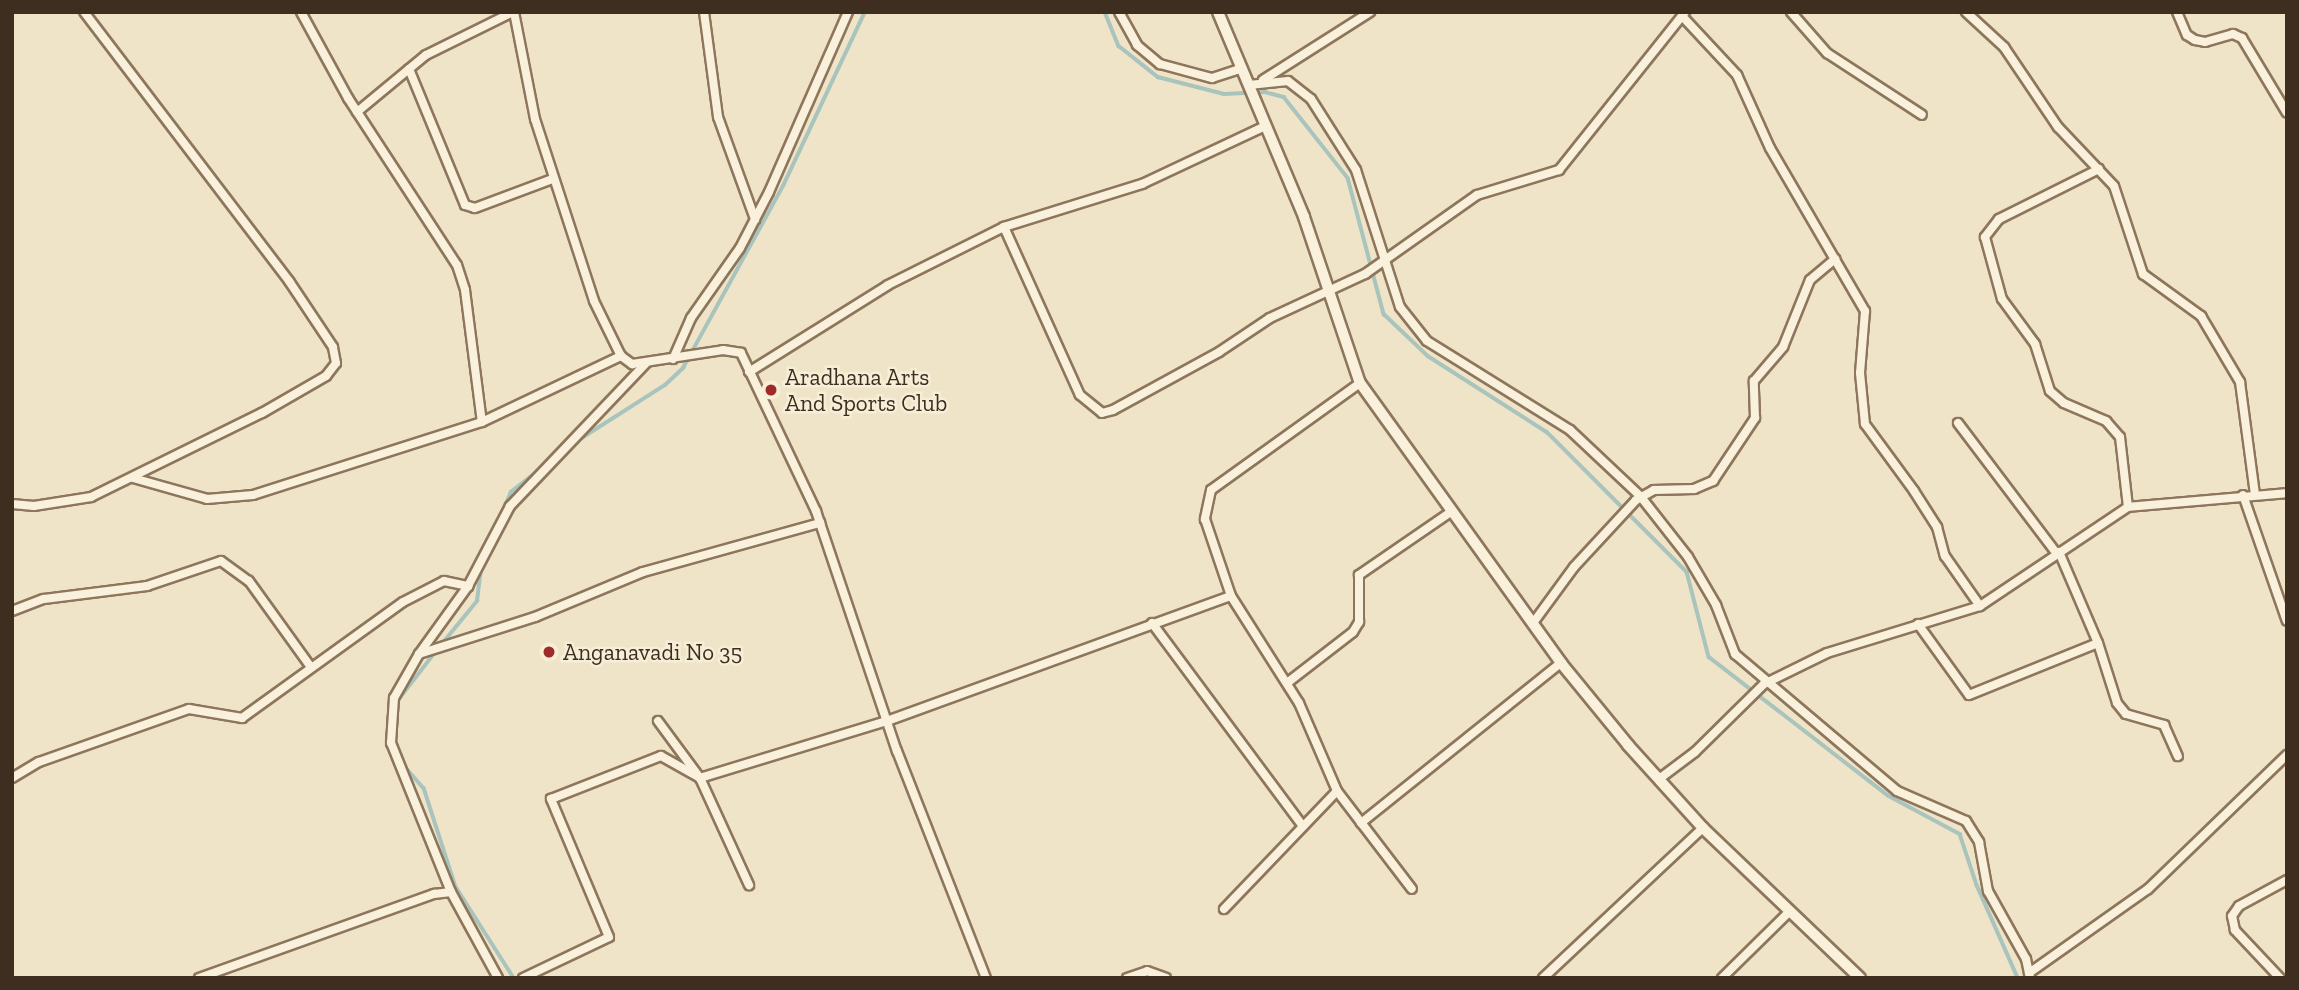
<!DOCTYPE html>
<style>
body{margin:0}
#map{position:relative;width:2299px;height:990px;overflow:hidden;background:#f0e4c8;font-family:"Zilla Slab",serif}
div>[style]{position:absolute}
.stream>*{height:3.5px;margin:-1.75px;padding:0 1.75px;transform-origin:1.75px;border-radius:1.75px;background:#a9c4bc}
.roads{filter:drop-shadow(2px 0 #8d765c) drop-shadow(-2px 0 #8d765c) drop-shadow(0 2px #8d765c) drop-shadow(0 -2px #8d765c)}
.minor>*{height:8px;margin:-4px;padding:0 4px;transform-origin:4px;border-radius:4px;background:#faf1dc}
.tertiary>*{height:10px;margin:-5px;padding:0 5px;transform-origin:5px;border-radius:5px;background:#faf1dc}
.dots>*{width:19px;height:19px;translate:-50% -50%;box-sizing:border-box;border:4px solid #f7eed8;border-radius:50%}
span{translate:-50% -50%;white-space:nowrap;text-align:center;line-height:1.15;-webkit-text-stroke:5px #f7eed8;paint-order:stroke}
.poi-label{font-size:23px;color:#3d2e20}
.left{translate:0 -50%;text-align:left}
.frame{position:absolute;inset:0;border:14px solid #3d2e20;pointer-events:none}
</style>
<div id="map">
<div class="stream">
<div style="left:1105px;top:12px;width:37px;rotate:68deg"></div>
<div style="left:1119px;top:46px;width:50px;rotate:38.5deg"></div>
<div style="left:1158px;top:77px;width:68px;rotate:14.4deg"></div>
<div style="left:1224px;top:94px;width:41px;rotate:-2.8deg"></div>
<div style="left:1265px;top:92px;width:20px;rotate:15deg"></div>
<div style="left:1284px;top:97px;width:103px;rotate:51.7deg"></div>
<div style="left:1348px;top:178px;width:141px;rotate:75.2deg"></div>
<div style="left:1384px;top:314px;width:61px;rotate:43.7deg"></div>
<div style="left:1428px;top:356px;width:141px;rotate:32.6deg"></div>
<div style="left:1547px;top:432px;width:198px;rotate:45deg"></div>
<div style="left:1687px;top:572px;width:88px;rotate:75.5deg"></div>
<div style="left:1709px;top:657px;width:227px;rotate:37.7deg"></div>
<div style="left:1889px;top:796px;width:81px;rotate:28.2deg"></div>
<div style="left:1960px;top:834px;width:54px;rotate:71.6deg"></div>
<div style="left:1977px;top:885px;width:102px;rotate:66.2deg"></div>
<div style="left:574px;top:443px;width:108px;rotate:-32.5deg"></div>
<div style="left:665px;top:385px;width:25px;rotate:-43deg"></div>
<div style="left:683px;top:368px;width:208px;rotate:-61.2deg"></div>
<div style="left:783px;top:186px;width:192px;rotate:-64.8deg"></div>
<div style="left:504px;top:509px;width:18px;rotate:-68deg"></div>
<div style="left:511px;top:492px;width:34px;rotate:-38deg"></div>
<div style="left:441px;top:645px;width:57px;rotate:-50.7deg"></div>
<div style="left:477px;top:601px;width:33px;rotate:-83deg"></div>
<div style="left:396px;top:703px;width:66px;rotate:-52.4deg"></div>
<div style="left:401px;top:762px;width:35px;rotate:49deg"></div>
<div style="left:424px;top:788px;width:104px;rotate:72.1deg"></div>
<div style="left:456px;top:887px;width:108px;rotate:57.5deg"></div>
</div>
<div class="roads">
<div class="minor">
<div style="left:301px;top:12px;width:98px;rotate:61.3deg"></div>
<div style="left:348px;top:98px;width:199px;rotate:56.9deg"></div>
<div style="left:457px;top:265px;width:26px;rotate:72deg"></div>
<div style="left:465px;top:290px;width:133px;rotate:82.7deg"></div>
<div style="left:514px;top:12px;width:109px;rotate:78.9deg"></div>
<div style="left:535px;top:119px;width:191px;rotate:72deg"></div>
<div style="left:594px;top:301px;width:61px;rotate:63.9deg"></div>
<div style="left:621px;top:356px;width:14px;rotate:36deg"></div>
<div style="left:632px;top:364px;width:92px;rotate:-8.7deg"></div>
<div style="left:723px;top:350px;width:18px;rotate:9deg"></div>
<div style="left:741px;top:353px;width:175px;rotate:64.6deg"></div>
<div style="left:816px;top:511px;width:253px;rotate:71.4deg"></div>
<div style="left:897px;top:751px;width:244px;rotate:68.6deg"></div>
<div style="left:704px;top:12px;width:106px;rotate:82.4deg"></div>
<div style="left:718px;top:117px;width:109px;rotate:70.1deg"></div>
<div style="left:1119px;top:12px;width:38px;rotate:61deg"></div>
<div style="left:1137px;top:45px;width:30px;rotate:40deg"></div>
<div style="left:1160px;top:64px;width:54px;rotate:15.1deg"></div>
<div style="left:1212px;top:78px;width:32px;rotate:-18deg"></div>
<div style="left:1791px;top:12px;width:55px;rotate:48.7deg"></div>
<div style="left:1827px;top:53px;width:113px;rotate:33.1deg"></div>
<div style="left:1966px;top:12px;width:52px;rotate:42.6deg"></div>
<div style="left:2004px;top:47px;width:97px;rotate:56deg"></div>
<div style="left:2058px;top:127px;width:81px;rotate:46.5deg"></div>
<div style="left:2114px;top:186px;width:93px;rotate:71.8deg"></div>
<div style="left:2143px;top:274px;width:72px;rotate:35.9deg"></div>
<div style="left:2201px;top:316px;width:77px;rotate:59.4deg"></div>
<div style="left:2240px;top:382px;width:113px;rotate:82.4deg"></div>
<div style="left:2177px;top:12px;width:25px;rotate:67deg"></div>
<div style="left:2187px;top:35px;width:9px;rotate:32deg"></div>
<div style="left:2195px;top:40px;width:10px;rotate:11deg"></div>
<div style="left:2205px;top:42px;width:29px;rotate:-16deg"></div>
<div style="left:2233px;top:34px;width:10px;rotate:24deg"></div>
<div style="left:2242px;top:38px;width:87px;rotate:59deg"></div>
<div style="left:1682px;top:16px;width:81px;rotate:47deg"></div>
<div style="left:1737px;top:75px;width:80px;rotate:65.7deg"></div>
<div style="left:1770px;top:148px;width:189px;rotate:59.8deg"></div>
<div style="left:1865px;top:311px;width:62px;rotate:94.6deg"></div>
<div style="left:1860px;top:373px;width:51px;rotate:84.4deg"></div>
<div style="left:1865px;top:424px;width:83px;rotate:53.8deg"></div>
<div style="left:1914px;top:491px;width:43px;rotate:57.4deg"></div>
<div style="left:1937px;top:527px;width:30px;rotate:75deg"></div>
<div style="left:1945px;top:556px;width:61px;rotate:55deg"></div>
<div style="left:409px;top:69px;width:147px;rotate:67.6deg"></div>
<div style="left:465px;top:205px;width:10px;rotate:17deg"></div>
<div style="left:475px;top:208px;width:82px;rotate:-20.6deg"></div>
<div style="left:1263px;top:80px;width:127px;rotate:-32.4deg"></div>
<div style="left:1249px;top:85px;width:39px;rotate:-6deg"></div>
<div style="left:1288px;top:81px;width:29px;rotate:38deg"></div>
<div style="left:1311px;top:99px;width:84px;rotate:57.6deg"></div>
<div style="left:1356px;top:170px;width:144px;rotate:72.2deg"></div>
<div style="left:1400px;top:307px;width:43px;rotate:51.5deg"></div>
<div style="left:1427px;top:341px;width:168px;rotate:31.9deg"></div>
<div style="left:1570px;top:430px;width:98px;rotate:43.3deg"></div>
<div style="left:1641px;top:497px;width:76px;rotate:51.9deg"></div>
<div style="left:1688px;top:557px;width:56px;rotate:59.7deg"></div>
<div style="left:1716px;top:605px;width:53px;rotate:68.8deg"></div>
<div style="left:1735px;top:654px;width:212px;rotate:40.2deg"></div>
<div style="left:1897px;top:791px;width:75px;rotate:23.5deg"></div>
<div style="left:1966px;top:821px;width:25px;rotate:58deg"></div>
<div style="left:1979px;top:842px;width:50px;rotate:79.6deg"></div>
<div style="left:1988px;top:891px;width:78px;rotate:60.8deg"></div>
<div style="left:2026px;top:959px;width:19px;rotate:78deg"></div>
<div style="left:357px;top:112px;width:89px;rotate:-39.6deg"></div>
<div style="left:426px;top:55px;width:97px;rotate:-26.3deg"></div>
<div style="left:2099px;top:169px;width:112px;rotate:153.4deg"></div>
<div style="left:1999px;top:219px;width:23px;rotate:128deg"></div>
<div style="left:1985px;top:237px;width:64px;rotate:74.7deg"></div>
<div style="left:2002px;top:299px;width:56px;rotate:53.7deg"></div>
<div style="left:2035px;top:344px;width:49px;rotate:72.3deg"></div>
<div style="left:2050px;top:391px;width:18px;rotate:41deg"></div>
<div style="left:2064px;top:403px;width:46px;rotate:23.2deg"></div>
<div style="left:2106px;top:421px;width:21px;rotate:49deg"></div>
<div style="left:2120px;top:437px;width:70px;rotate:83.5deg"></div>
<div style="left:1004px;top:227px;width:184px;rotate:65.7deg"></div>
<div style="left:1080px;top:395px;width:28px;rotate:39deg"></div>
<div style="left:1102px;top:413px;width:11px;rotate:-15deg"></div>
<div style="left:1113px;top:410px;width:121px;rotate:-28.7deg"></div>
<div style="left:1219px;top:352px;width:61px;rotate:-33.7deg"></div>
<div style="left:1270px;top:318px;width:105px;rotate:-24.9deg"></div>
<div style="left:1365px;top:274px;width:137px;rotate:-35.2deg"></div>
<div style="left:1477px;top:195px;width:86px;rotate:-17deg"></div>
<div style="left:1559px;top:170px;width:202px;rotate:-51.4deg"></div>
<div style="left:673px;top:359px;width:45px;rotate:-66.3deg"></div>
<div style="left:691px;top:318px;width:85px;rotate:-55deg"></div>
<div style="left:740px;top:248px;width:63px;rotate:-62.6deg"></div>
<div style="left:769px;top:192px;width:197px;rotate:-66.3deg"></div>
<div style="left:749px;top:372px;width:164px;rotate:-32deg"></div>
<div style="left:888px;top:285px;width:130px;rotate:-26.6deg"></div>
<div style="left:1004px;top:227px;width:145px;rotate:-17.3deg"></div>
<div style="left:1142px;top:184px;width:136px;rotate:-25.2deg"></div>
<div style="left:1360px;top:383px;width:183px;rotate:144.3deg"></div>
<div style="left:1211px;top:490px;width:30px;rotate:102deg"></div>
<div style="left:1205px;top:519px;width:81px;rotate:71.3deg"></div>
<div style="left:1231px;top:596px;width:127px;rotate:57.6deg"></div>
<div style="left:1299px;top:703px;width:96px;rotate:66.6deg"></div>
<div style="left:1337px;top:791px;width:123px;rotate:52.6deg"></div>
<div style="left:1958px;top:423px;width:164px;rotate:52.9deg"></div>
<div style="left:133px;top:478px;width:77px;rotate:15.8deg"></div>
<div style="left:207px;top:499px;width:46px;rotate:-5deg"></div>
<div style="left:253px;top:495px;width:240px;rotate:-17.7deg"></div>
<div style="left:482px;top:422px;width:154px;rotate:-25.4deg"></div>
<div style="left:2243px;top:495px;width:133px;rotate:70.8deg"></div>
<div style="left:12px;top:504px;width:22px;rotate:5deg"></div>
<div style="left:34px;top:506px;width:58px;rotate:-9deg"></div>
<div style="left:91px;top:497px;width:191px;rotate:-26.2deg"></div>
<div style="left:262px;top:413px;width:74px;rotate:-30deg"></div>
<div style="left:326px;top:376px;width:16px;rotate:-52deg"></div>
<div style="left:336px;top:363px;width:16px;rotate:-101deg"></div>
<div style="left:333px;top:347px;width:79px;rotate:-123.7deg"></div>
<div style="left:289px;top:281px;width:338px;rotate:-127.3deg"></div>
<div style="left:2059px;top:552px;width:99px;rotate:66.8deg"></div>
<div style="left:2098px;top:643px;width:63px;rotate:72.4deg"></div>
<div style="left:2117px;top:703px;width:14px;rotate:51deg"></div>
<div style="left:2126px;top:714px;width:40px;rotate:16deg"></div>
<div style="left:2164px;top:725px;width:34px;rotate:66deg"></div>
<div style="left:12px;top:611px;width:34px;rotate:-21deg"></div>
<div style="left:44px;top:599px;width:104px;rotate:-7.2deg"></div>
<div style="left:147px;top:586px;width:78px;rotate:-18.7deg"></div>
<div style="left:221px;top:561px;width:34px;rotate:36deg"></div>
<div style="left:249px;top:581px;width:105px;rotate:54.3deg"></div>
<div style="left:1152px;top:623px;width:253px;rotate:53.4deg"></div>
<div style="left:1533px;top:623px;width:69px;rotate:-53.8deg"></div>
<div style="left:1574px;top:567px;width:91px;rotate:-47.2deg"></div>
<div style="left:1636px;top:500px;width:21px;rotate:-29deg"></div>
<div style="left:1654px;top:490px;width:40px;rotate:-1.4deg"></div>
<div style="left:1694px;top:489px;width:21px;rotate:-23deg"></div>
<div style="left:1713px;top:481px;width:76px;rotate:-56.3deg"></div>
<div style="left:1755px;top:418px;width:37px;rotate:-92deg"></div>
<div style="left:1754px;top:381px;width:45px;rotate:-49.5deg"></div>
<div style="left:1783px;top:347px;width:72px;rotate:-68.1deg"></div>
<div style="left:1810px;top:280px;width:33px;rotate:-40deg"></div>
<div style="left:1918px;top:624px;width:87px;rotate:54.3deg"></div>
<div style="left:1969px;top:695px;width:139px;rotate:-22deg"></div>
<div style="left:419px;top:654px;width:122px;rotate:-17.7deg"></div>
<div style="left:535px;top:617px;width:117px;rotate:-22.6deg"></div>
<div style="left:643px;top:572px;width:184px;rotate:-15.5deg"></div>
<div style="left:1287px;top:683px;width:83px;rotate:-37.7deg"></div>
<div style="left:1353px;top:632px;width:12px;rotate:-59deg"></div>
<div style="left:1359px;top:622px;width:47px;rotate:-90deg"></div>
<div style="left:1359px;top:575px;width:113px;rotate:-34.5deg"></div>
<div style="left:658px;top:721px;width:71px;rotate:53.6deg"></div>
<div style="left:700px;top:778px;width:118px;rotate:65.4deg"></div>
<div style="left:12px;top:778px;width:31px;rotate:-31deg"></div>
<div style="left:39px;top:762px;width:159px;rotate:-19.5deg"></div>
<div style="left:189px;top:709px;width:54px;rotate:9.6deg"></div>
<div style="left:242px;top:718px;width:198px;rotate:-35.8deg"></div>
<div style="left:403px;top:602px;width:46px;rotate:-27.1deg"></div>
<div style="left:444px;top:581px;width:25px;rotate:12deg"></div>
<div style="left:1659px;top:779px;width:45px;rotate:-36.9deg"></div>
<div style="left:1695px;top:752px;width:97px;rotate:-44.6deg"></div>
<div style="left:1764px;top:684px;width:70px;rotate:-26.2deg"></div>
<div style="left:1827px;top:653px;width:160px;rotate:-17.1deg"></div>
<div style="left:1980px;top:606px;width:178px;rotate:-33.8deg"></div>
<div style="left:2128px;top:507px;width:160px;rotate:-5deg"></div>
<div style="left:1361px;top:823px;width:256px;rotate:-38.7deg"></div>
<div style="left:451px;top:892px;width:161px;rotate:-111.9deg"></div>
<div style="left:391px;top:743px;width:45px;rotate:-86.2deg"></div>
<div style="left:394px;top:698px;width:51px;rotate:-60.4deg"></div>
<div style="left:419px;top:654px;width:84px;rotate:-54.2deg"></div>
<div style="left:468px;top:586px;width:90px;rotate:-62.3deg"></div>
<div style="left:510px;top:506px;width:197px;rotate:-46.4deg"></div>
<div style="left:1224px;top:909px;width:163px;rotate:-46.2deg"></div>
<div style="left:2029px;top:973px;width:146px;rotate:-35.2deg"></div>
<div style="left:2148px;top:889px;width:193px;rotate:-44deg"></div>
<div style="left:199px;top:978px;width:250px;rotate:-19.7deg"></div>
<div style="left:434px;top:894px;width:17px;rotate:-7deg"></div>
<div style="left:451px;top:892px;width:98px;rotate:61.3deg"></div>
<div style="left:523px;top:978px;width:95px;rotate:-25.5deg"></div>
<div style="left:609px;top:937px;width:150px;rotate:-112.8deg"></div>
<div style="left:551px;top:799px;width:118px;rotate:-21.4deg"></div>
<div style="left:661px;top:756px;width:45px;rotate:29.4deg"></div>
<div style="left:700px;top:778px;width:195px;rotate:-17deg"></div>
<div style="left:887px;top:721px;width:366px;rotate:-20deg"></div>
<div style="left:1127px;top:978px;width:21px;rotate:-19deg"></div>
<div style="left:1147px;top:971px;width:20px;rotate:20deg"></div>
<div style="left:1543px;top:978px;width:219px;rotate:-43.2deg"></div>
<div style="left:1722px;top:978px;width:95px;rotate:-44.6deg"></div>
<div style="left:2280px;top:978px;width:66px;rotate:-133.2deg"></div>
<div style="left:2235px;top:930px;width:14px;rotate:-102deg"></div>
<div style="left:2232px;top:916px;width:12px;rotate:-55deg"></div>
<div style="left:2239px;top:906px;width:55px;rotate:-28.4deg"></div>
</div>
<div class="tertiary">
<div style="left:1218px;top:12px;width:222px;rotate:67.2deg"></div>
<div style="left:1304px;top:217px;width:175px;rotate:71.4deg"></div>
<div style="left:1360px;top:383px;width:345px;rotate:54.3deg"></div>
<div style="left:1561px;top:663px;width:106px;rotate:50.7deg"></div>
<div style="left:1628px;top:745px;width:112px;rotate:47.9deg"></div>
<div style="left:1703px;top:828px;width:217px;rotate:43.7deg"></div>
</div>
</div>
<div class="dots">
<div style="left:771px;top:390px;background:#9e2a2b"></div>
<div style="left:549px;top:652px;background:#9e2a2b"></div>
</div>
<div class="poi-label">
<span class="left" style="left:785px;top:390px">Aradhana Arts<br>And Sports Club</span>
<span class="left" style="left:563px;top:652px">Anganavadi No 35</span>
</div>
<div class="frame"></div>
</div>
